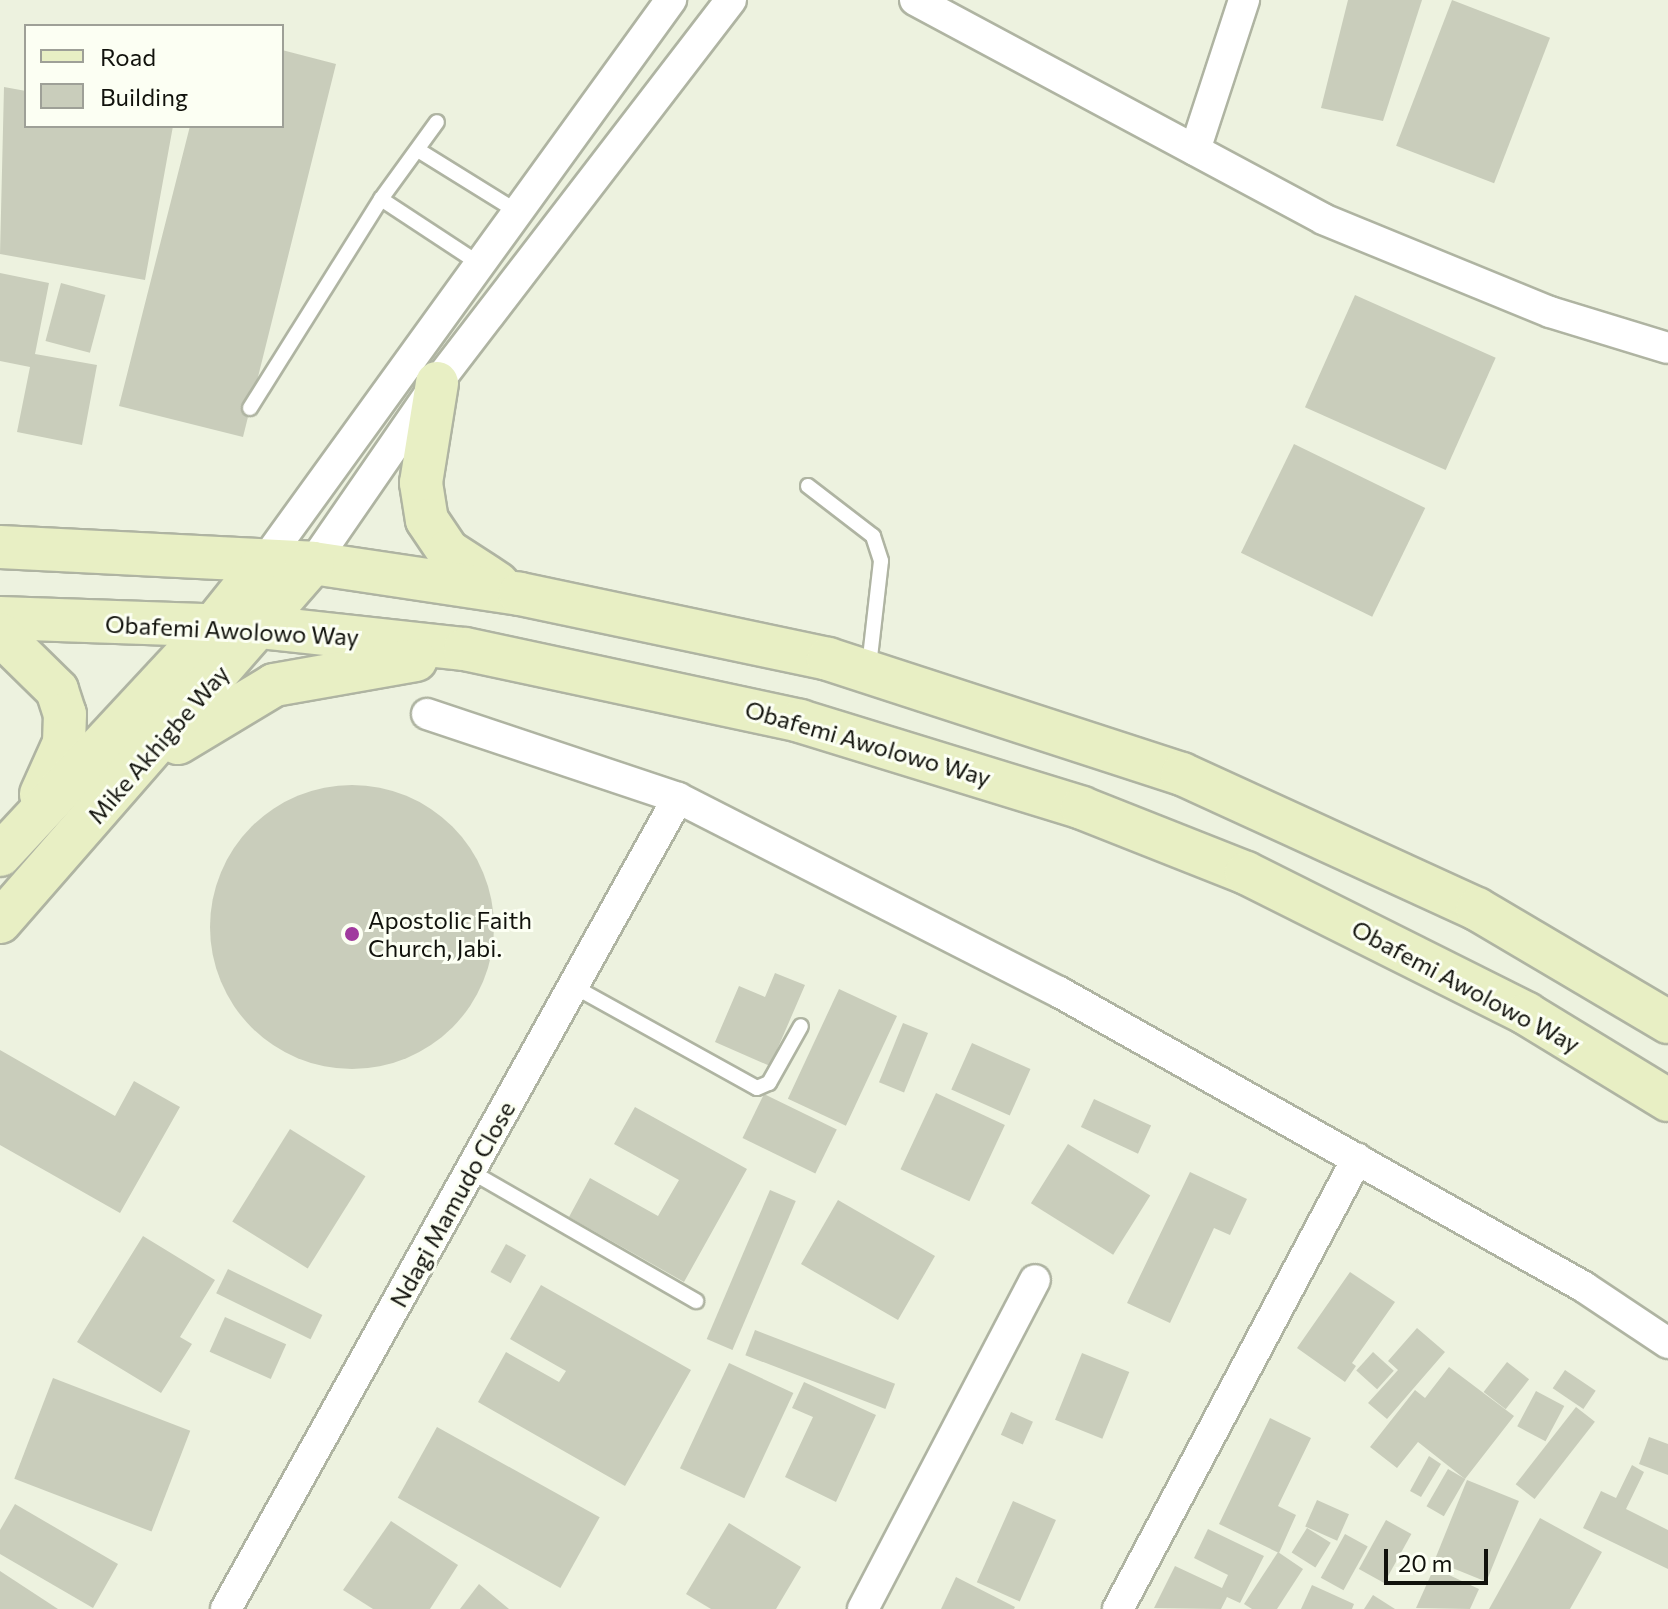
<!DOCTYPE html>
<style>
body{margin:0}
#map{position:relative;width:1668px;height:1609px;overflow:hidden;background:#edf2df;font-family:Commissioner,sans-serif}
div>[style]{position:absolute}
.building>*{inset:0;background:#c9cdbb;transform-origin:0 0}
.round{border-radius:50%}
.roads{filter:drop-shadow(2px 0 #afb4a2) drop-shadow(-2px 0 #afb4a2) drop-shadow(0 2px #afb4a2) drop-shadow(0 -2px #afb4a2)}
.lane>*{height:14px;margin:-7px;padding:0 7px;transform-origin:7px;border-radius:7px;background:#fff}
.street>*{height:30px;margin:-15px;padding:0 15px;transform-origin:15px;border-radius:15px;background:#fff}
.secondary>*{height:42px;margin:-21px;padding:0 21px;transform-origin:21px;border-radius:21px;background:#e8efc4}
.dots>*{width:22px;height:22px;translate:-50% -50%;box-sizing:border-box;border:4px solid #fcfff3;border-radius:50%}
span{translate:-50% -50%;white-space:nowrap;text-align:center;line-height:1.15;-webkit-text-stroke:6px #fcfff3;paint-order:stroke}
.street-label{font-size:24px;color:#11120c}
.poi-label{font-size:24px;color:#11120c}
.left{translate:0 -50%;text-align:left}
.legend{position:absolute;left:24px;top:24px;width:260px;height:104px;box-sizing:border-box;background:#fcfff3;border:2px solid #9ea097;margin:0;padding:10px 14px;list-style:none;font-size:24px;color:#11120c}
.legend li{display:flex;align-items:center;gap:16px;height:40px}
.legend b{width:40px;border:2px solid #9ea097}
.scale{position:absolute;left:1384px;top:1549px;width:104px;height:36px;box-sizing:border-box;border:4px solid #11120c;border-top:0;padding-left:10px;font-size:24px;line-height:28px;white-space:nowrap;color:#11120c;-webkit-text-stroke:6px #fcfff3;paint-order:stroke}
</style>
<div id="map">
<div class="building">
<div style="clip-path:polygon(1348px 0,1422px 0,1383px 121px,1321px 108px)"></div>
<div style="left:1452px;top:0;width:105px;height:156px;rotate:21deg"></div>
<div style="clip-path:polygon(282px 50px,336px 64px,243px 437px,119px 406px,190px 126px,282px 126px)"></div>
<div style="clip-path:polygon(4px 87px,26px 91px,26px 126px,173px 126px,145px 280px,0 254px)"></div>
<div style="clip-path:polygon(0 273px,49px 283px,35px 354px,97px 365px,82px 445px,17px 432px,30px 367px,0 361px)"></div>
<div style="left:61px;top:283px;width:46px;height:60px;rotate:15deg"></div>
<div style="left:1355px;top:295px;width:154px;height:123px;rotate:24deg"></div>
<div style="left:1294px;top:444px;width:146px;height:121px;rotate:26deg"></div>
<div class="round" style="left:210px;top:785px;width:284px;height:284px"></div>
<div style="clip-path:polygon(775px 973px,805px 985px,770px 1066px,715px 1042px,739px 986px,765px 997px)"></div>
<div style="left:839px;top:989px;width:64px;height:121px;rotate:25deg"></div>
<div style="left:903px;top:1023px;width:27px;height:64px;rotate:22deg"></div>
<div style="left:972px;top:1043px;width:64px;height:51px;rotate:24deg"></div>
<div style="clip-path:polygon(0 1050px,115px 1116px,134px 1081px,180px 1107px,120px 1213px,0 1145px)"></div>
<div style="left:936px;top:1093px;width:76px;height:84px;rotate:25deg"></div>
<div style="left:764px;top:1094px;width:81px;height:49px;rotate:26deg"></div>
<div style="left:1094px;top:1099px;width:63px;height:31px;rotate:25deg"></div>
<div style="clip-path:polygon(635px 1107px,747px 1169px,684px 1282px,569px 1217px,590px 1178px,658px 1216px,679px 1180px,614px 1144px)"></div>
<div style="left:290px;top:1129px;width:89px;height:109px;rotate:32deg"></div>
<div style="left:1068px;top:1144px;width:97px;height:70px;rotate:32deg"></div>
<div style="clip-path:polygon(1190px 1172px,1247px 1199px,1230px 1235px,1214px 1228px,1170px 1323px,1127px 1303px)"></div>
<div style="left:770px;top:1190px;width:28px;height:162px;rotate:23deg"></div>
<div style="left:838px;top:1200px;width:112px;height:74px;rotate:30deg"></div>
<div style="clip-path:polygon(143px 1236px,215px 1280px,180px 1337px,192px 1344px,161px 1393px,77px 1342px)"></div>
<div style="left:506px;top:1244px;width:23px;height:32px;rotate:29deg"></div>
<div style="left:228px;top:1269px;width:105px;height:27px;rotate:26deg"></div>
<div style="clip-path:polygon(1350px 1272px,1395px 1302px,1352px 1363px,1356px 1366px,1345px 1382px,1297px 1348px)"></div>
<div style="clip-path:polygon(541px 1285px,691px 1370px,625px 1486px,478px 1402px,506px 1352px,559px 1382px,566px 1371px,510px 1339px)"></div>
<div style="left:225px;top:1317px;width:67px;height:38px;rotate:24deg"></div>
<div style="clip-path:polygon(1417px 1328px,1445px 1352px,1387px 1419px,1368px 1403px,1398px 1370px,1388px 1361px)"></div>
<div style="left:755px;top:1330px;width:150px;height:27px;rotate:21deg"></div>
<div style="left:1373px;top:1352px;width:28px;height:25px;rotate:42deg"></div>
<div style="left:1082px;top:1353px;width:51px;height:72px;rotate:22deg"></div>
<div style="left:1507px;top:1362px;width:28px;height:38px;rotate:38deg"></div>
<div style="left:729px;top:1363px;width:71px;height:116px;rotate:25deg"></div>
<div style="clip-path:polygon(1449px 1367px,1514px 1416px,1465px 1479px,1418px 1442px,1397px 1468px,1370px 1447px,1415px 1390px,1425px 1398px)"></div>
<div style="left:1565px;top:1370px;width:37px;height:22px;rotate:34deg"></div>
<div style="left:53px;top:1378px;width:147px;height:108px;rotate:21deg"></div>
<div style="clip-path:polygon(804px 1382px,876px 1415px,836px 1502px,785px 1477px,813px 1417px,792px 1408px)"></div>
<div style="left:1536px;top:1391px;width:32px;height:40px;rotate:28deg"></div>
<div style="left:1576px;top:1407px;width:24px;height:98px;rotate:38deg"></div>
<div style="left:1011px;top:1412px;width:24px;height:25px;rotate:24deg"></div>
<div style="clip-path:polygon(1270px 1418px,1311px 1438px,1278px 1506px,1296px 1515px,1279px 1553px,1219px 1524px)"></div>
<div style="left:437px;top:1427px;width:186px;height:81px;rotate:29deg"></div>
<div style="clip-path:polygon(1649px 1437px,1668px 1444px,1668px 1475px,1639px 1464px)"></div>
<div style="clip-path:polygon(1429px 1456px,1441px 1464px,1421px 1497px,1410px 1491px)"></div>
<div style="clip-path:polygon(1632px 1465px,1644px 1472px,1626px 1509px,1668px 1530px,1668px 1569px,1583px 1528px,1601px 1491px,1616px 1498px)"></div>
<div style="left:1448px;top:1469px;width:20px;height:43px;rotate:30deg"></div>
<div style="left:1467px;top:1480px;width:56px;height:87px;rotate:22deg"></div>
<div style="left:1317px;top:1500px;width:35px;height:29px;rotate:24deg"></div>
<div style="left:1013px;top:1501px;width:47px;height:89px;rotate:24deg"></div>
<div style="clip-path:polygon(15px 1504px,118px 1564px,93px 1608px,0 1554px,0 1530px)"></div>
<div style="clip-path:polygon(1540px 1518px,1602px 1552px,1570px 1609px,1489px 1609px)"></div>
<div style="left:1386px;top:1520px;width:29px;height:56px;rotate:29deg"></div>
<div style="clip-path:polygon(391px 1521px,458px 1565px,430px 1609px,373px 1609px,343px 1590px)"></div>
<div style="clip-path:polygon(729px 1523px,801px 1567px,776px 1609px,711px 1609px,686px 1594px)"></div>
<div style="left:1307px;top:1528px;width:28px;height:29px;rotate:32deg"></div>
<div style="clip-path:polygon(1208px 1529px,1264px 1556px,1240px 1603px,1227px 1597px,1221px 1609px,1154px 1608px,1175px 1566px,1222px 1588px,1228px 1575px,1194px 1558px)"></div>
<div style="left:1345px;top:1534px;width:26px;height:50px;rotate:29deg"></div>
<div style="clip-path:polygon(1278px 1552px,1303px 1569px,1277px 1609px,1252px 1609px,1244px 1604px)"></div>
<div style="clip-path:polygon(1434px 1568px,1479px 1589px,1470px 1609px,1416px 1608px)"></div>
<div style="clip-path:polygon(0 1571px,58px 1609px,0 1609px)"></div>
<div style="clip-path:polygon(956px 1577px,1015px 1607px,1014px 1609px,941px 1609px)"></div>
<div style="clip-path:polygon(479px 1584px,509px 1609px,460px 1609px)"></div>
<div style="clip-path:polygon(1312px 1585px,1354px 1604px,1352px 1609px,1301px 1609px)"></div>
<div style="clip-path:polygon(1373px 1595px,1395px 1609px,1364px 1609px)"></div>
</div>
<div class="roads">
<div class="lane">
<div style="left:418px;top:150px;width:118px;rotate:31.8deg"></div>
<div style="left:381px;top:199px;width:118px;rotate:33.3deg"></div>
<div style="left:250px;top:408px;width:247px;rotate:-57.9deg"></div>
<div style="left:381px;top:199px;width:95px;rotate:-54deg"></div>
<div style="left:808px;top:486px;width:82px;rotate:37.6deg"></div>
<div style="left:873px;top:536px;width:26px;rotate:72deg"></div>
<div style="left:881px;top:561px;width:107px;rotate:96.5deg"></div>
<div style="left:573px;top:986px;width:210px;rotate:29deg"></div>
<div style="left:757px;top:1088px;width:13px;rotate:-23deg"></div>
<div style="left:769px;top:1083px;width:65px;rotate:-60.7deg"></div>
<div style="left:470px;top:1171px;width:261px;rotate:29.9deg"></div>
</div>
<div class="street">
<div style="left:915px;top:0;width:463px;rotate:28.2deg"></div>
<div style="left:1323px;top:219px;width:245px;rotate:22.3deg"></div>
<div style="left:1550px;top:312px;width:123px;rotate:17deg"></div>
<div style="left:1195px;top:150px;width:158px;rotate:-71.9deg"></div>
<div style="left:265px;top:561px;width:693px;rotate:-54.11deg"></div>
<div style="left:313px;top:563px;width:219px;rotate:-55.4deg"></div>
<div style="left:437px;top:383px;width:483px;rotate:-52.5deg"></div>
<div style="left:427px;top:714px;width:265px;rotate:18.5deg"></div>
<div style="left:678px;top:798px;width:428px;rotate:27deg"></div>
<div style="left:1059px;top:992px;width:602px;rotate:29.33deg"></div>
<div style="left:1584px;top:1287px;width:101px;rotate:33.7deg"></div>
<div style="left:226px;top:1609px;width:928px;rotate:-60.87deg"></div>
<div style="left:863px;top:1609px;width:371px;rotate:-62.4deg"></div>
<div style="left:1118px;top:1609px;width:510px;rotate:-62.03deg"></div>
</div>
<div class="secondary">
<div style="left:437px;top:383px;width:101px;rotate:99.1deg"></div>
<div style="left:421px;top:483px;width:37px;rotate:81deg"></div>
<div style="left:427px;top:520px;width:37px;rotate:56deg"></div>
<div style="left:448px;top:551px;width:59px;rotate:33.1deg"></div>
<div style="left:0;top:547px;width:313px;rotate:2.9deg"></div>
<div style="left:313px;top:563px;width:209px;rotate:8.5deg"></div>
<div style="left:520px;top:594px;width:315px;rotate:11.9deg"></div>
<div style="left:828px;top:659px;width:372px;rotate:18deg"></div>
<div style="left:1182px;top:774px;width:324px;rotate:24.6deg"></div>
<div style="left:1477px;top:909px;width:222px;rotate:30.6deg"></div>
<div style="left:0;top:618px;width:261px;rotate:2deg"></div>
<div style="left:261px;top:627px;width:205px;rotate:6.2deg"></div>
<div style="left:465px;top:649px;width:343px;rotate:12.1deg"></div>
<div style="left:800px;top:721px;width:295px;rotate:17.1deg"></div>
<div style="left:1082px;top:808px;width:176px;rotate:21.6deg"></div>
<div style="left:1246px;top:873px;width:314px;rotate:26.6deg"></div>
<div style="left:1527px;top:1014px;width:165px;rotate:31.4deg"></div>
<div style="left:0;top:634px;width:80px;rotate:44.5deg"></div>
<div style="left:57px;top:690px;width:25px;rotate:72deg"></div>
<div style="left:65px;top:714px;width:29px;rotate:92deg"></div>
<div style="left:64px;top:743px;width:56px;rotate:114.3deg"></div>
<div style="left:178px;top:743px;width:112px;rotate:-31.1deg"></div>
<div style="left:274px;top:685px;width:144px;rotate:-10deg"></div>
<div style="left:0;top:855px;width:313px;rotate:-47.1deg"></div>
<div style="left:213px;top:626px;width:83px;rotate:-51.3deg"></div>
<div style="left:0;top:922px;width:476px;rotate:-48.9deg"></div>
</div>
</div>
<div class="dots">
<div style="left:352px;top:934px;background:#a03a9e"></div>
</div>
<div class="street-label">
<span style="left:232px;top:630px;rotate:3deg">Obafemi Awolowo Way</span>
<span style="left:868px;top:743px;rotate:16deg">Obafemi Awolowo Way</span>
<span style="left:158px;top:744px;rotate:-49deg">Mike Akhigbe Way</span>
<span style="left:1466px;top:986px;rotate:28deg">Obafemi Awolowo Way</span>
<span style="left:452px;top:1204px;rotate:-61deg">Ndagi Mamudo Close</span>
</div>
<div class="poi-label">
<span class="left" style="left:368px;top:934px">Apostolic Faith<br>Church, Jabi.</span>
</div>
<ul class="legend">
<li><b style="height:10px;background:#e8efc4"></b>Road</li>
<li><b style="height:22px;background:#c9cdbb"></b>Building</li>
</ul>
<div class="scale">20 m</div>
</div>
